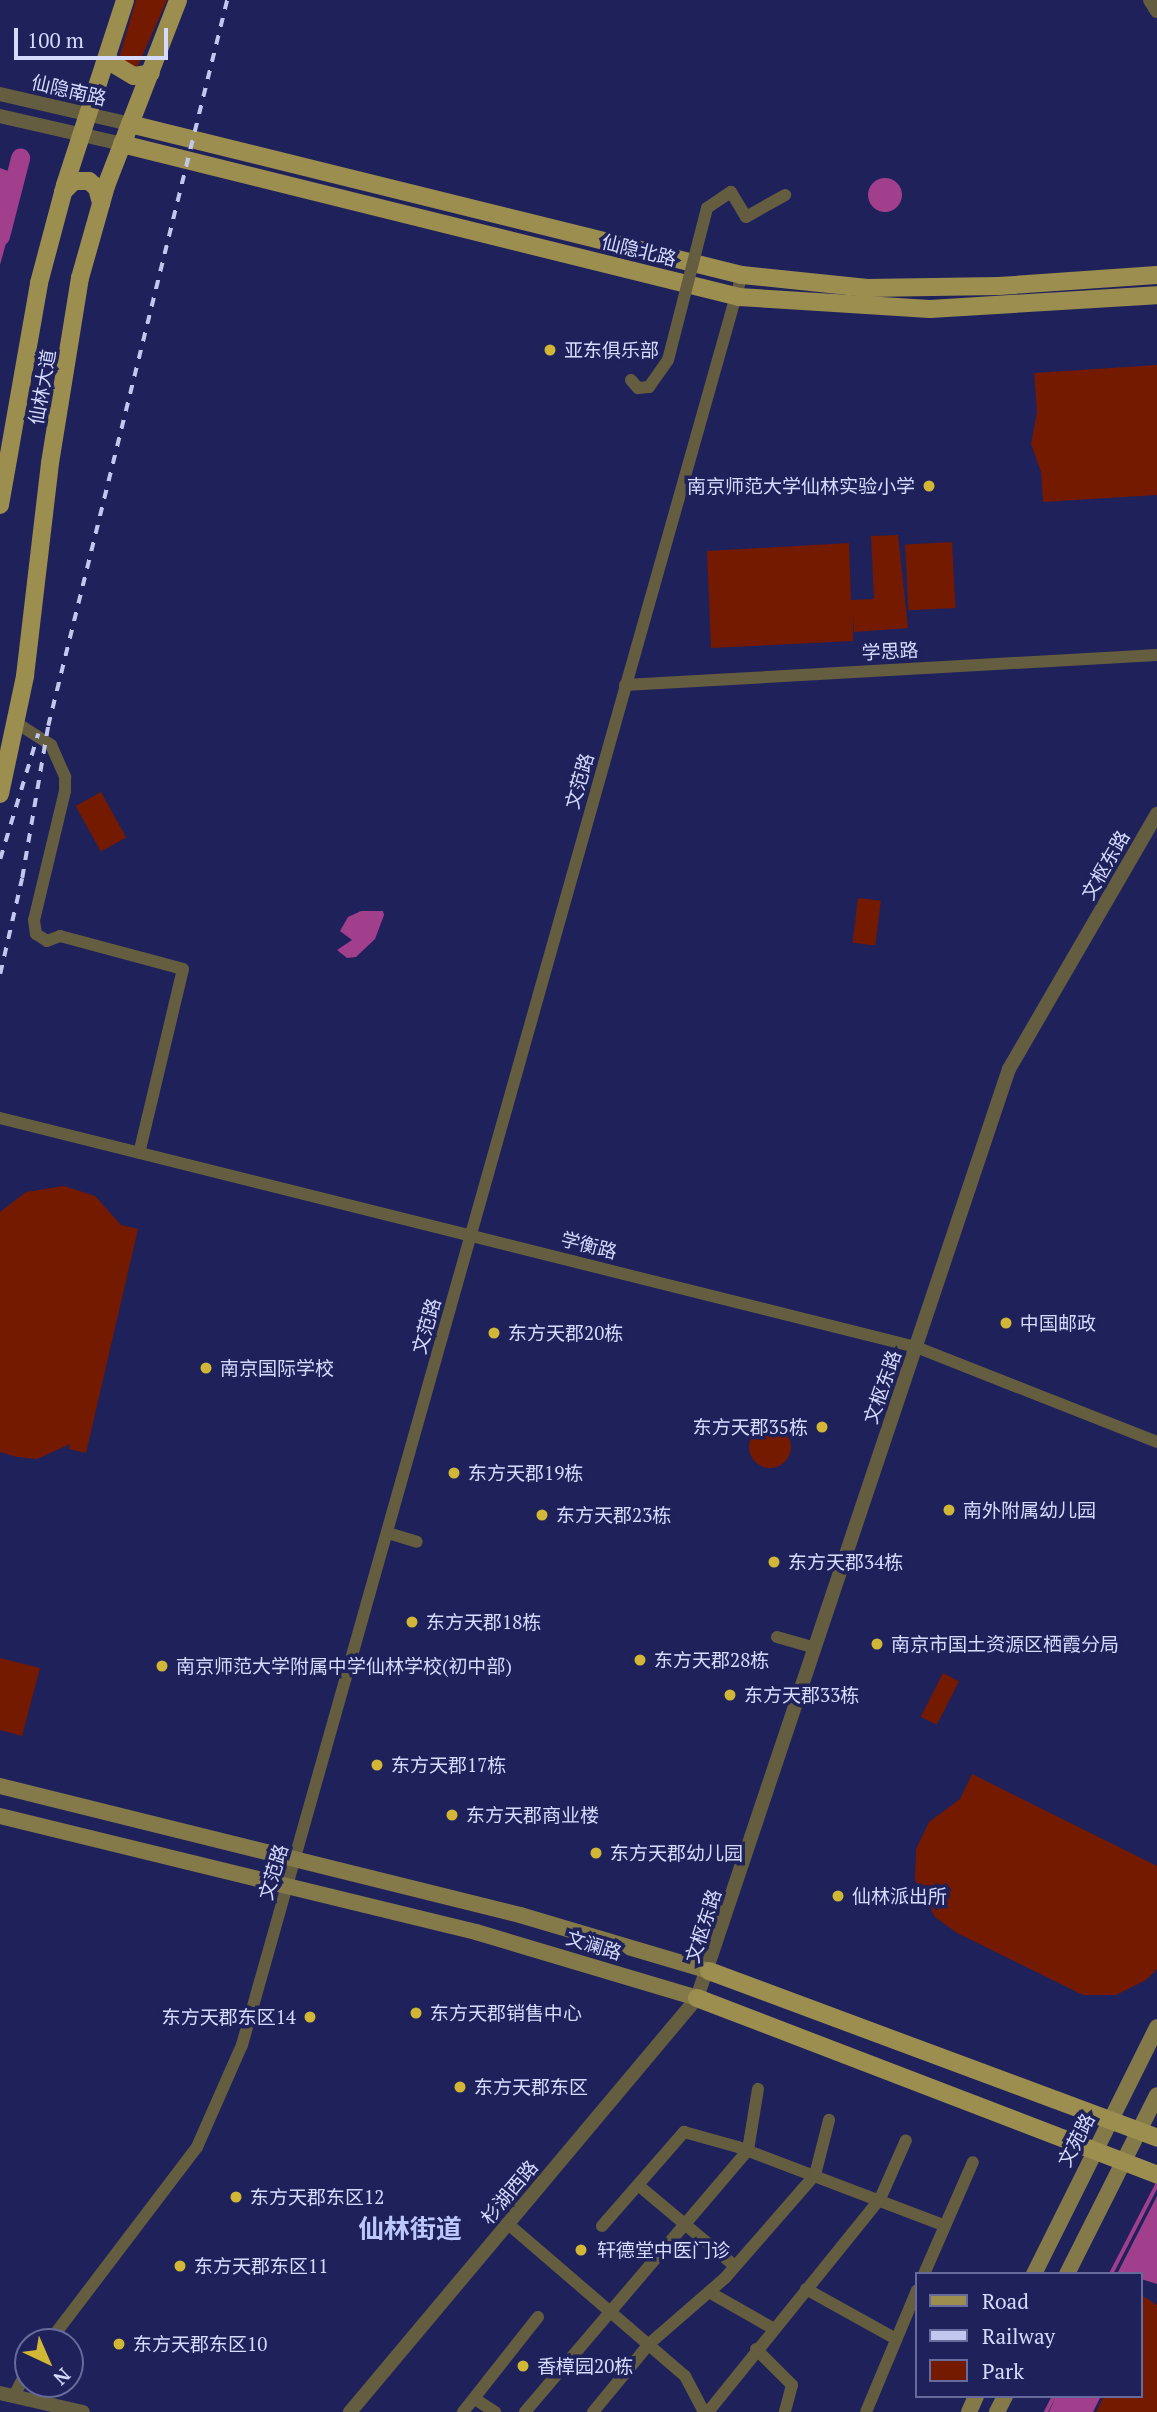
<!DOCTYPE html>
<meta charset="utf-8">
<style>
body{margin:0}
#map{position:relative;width:1157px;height:2412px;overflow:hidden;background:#1f215a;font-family:"PT Serif","Noto Sans SC",serif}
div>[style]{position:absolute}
.green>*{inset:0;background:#731a00;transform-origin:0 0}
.round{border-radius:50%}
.water>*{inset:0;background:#a13f8d}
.stream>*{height:3.5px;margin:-1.75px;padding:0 1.75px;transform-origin:1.75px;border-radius:1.75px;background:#a13f8d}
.river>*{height:19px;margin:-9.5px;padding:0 9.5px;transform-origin:9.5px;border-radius:9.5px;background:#a13f8d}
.minor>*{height:12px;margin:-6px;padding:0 6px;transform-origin:6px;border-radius:6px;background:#645d3f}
.tertiary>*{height:14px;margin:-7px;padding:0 7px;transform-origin:7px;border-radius:7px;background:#645d3f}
.secondary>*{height:16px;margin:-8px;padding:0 8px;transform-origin:8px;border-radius:8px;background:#847948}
.primary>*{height:18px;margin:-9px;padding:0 9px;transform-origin:9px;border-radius:9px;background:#9c8e4f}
.rail>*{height:3.5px;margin-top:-1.75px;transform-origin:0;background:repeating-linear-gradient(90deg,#c1c7ee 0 9px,transparent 0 18px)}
.minor-bridge>*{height:12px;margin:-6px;padding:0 6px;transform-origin:6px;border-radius:6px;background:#645d3f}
.dots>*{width:19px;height:19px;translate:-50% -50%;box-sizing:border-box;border:4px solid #1f215a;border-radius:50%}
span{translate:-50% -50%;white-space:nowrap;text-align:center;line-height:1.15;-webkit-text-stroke:7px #1f215a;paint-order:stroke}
.street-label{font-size:19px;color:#d4dbff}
.poi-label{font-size:19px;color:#d4dbff}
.left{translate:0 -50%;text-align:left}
.right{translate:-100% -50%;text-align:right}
.district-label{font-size:26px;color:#bcc6ff;font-weight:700}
.legend{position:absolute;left:915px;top:2272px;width:228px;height:126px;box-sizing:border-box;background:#1f215a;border:2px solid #676b9c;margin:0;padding:9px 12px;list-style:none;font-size:21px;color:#d4dbff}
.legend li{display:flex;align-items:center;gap:14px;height:35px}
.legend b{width:35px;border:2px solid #676b9c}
.north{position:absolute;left:14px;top:2328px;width:70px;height:70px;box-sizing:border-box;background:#1f215a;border:2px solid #676b9c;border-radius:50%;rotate:136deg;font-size:19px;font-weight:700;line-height:28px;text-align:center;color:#d4dbff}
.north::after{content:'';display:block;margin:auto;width:24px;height:32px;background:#d2b736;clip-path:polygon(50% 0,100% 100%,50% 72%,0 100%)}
.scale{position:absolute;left:14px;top:28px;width:154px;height:32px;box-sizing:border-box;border:4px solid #d4dbff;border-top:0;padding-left:9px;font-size:21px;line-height:24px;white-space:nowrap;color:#d4dbff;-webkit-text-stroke:5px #1f215a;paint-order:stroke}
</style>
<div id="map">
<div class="green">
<div style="clip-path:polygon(136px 0,167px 0,136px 70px,119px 58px)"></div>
<div style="clip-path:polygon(1157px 365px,1157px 495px,1043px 502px,1041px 472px,1031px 444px,1037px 412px,1034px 373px)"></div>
<div style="clip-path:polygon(898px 535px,908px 628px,854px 632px,853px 615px,853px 641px,711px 648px,707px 551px,849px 543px,851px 600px,874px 599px,871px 536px)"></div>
<div style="left:952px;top:542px;width:66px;height:47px;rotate:87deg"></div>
<div style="left:101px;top:792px;width:52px;height:29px;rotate:61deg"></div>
<div style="left:858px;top:898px;width:23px;height:45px;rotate:7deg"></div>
<div style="clip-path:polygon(64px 1186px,95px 1196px,121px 1225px,138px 1229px,86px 1453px,69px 1449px,70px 1444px,37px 1459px,17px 1457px,0 1452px,0 1212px,26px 1192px)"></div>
<div class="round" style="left:749px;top:1426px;width:42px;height:42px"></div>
<div style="clip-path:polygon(0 1658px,40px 1668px,22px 1736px,0 1730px)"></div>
<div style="left:943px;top:1673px;width:18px;height:49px;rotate:27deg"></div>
<div style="clip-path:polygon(972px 1774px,1157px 1866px,1157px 1969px,1146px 1980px,1116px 1995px,1083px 1995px,957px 1933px,935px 1917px,915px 1880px,916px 1849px,929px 1822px,960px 1799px)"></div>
<div style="clip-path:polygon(1141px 2295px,1157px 2305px,1157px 2412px,1096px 2412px,1104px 2396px,1141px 2396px)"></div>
</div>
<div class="water">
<div style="clip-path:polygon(0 168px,24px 177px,0 265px)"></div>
<div class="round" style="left:868px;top:178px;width:34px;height:34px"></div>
<div style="clip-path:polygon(361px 911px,383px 911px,384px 915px,375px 939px,356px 957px,347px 958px,337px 950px,352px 940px,340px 931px,348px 917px)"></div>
<div style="clip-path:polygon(1157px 2196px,1157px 2284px,1141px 2279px,1141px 2274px,1117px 2274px)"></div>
<div style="clip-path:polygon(1056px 2396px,1101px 2396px,1093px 2412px,1049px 2412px)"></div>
</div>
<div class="stream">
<div style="left:1111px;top:2274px;width:100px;rotate:-62.7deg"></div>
<div style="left:1046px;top:2412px;width:18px;rotate:-63deg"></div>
</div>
<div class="river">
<div style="left:0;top:236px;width:81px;rotate:-75.6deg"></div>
</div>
<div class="minor">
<div style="left:625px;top:685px;width:533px;rotate:-3.23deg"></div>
<div style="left:15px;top:722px;width:43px;rotate:32.6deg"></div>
<div style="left:51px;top:745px;width:35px;rotate:66deg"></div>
<div style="left:65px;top:777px;width:14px;rotate:90deg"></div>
<div style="left:65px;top:791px;width:133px;rotate:103.5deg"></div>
<div style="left:34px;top:920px;width:14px;rotate:82deg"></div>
<div style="left:36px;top:934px;width:13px;rotate:32deg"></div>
<div style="left:47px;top:941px;width:14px;rotate:-21deg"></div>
<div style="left:60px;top:936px;width:127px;rotate:15deg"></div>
<div style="left:183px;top:969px;width:189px;rotate:103.4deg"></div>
<div style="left:0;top:1118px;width:944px;rotate:14.04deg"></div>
<div style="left:916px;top:1347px;width:259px;rotate:21.5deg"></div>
<div style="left:388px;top:1533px;width:30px;rotate:17deg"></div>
<div style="left:777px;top:1637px;width:40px;rotate:16deg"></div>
<div style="left:638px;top:2185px;width:126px;rotate:39.9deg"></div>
<div style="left:507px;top:2223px;width:235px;rotate:40.7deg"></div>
<div style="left:685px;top:2376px;width:41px;rotate:62.2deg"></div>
<div style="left:602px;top:2226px;width:125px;rotate:-48.9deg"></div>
<div style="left:684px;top:2132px;width:56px;rotate:15.5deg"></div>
<div style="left:738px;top:2147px;width:219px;rotate:20.8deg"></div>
<div style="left:924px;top:2274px;width:122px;rotate:-66.4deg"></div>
<div style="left:806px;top:2289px;width:103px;rotate:29.1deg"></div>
<div style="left:709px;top:2292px;width:75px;rotate:29.6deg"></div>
<div style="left:49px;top:2342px;width:245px;rotate:-52.8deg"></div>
<div style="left:197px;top:2147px;width:111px;rotate:-66.2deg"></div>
<div style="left:242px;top:2045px;width:1839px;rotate:-74.23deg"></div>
<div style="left:756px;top:2349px;width:51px;rotate:45deg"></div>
<div style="left:792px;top:2385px;width:28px;rotate:105deg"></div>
<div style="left:14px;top:2396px;width:30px;rotate:-63deg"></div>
<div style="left:475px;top:2399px;width:24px;rotate:33deg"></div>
<div style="left:463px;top:2412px;width:121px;rotate:-51.7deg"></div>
<div style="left:525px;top:2412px;width:344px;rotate:-49.6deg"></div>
<div style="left:748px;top:2150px;width:62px;rotate:-80.7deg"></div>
<div style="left:593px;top:2412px;width:88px;rotate:-50.5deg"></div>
<div style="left:649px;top:2344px;width:101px;rotate:-41deg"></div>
<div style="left:725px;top:2278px;width:137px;rotate:-48.9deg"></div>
<div style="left:815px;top:2175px;width:57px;rotate:-75.7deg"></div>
<div style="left:708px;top:2412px;width:274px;rotate:-51.1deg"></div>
<div style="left:880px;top:2199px;width:64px;rotate:-66.2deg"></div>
<div style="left:866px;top:2412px;width:132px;rotate:-67.3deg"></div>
</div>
<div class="tertiary">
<div style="left:1150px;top:0;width:13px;rotate:58deg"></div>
<div style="left:0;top:94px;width:133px;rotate:13deg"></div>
<div style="left:0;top:116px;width:125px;rotate:12.9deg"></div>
<div style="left:0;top:2393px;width:85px;rotate:12.9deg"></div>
<div style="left:350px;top:2412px;width:540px;rotate:-50.03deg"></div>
<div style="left:697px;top:1998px;width:980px;rotate:-71.44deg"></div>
<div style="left:1009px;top:1069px;width:295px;rotate:-59.9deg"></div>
</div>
<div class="secondary">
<div style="left:0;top:1786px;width:536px;rotate:13.93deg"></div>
<div style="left:520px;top:1915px;width:197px;rotate:16.5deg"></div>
<div style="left:0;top:1816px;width:490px;rotate:13.7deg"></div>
<div style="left:476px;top:1932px;width:231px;rotate:16.6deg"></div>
<div style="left:1034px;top:2274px;width:276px;rotate:-63.5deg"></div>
<div style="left:1067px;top:2274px;width:200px;rotate:-63.3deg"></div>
<div style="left:969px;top:2412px;width:17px;rotate:-66deg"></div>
<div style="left:997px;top:2412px;width:18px;rotate:-63deg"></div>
</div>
<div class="primary">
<div style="left:107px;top:60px;width:31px;rotate:31deg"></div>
<div style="left:134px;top:76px;width:17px;rotate:-10deg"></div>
<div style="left:130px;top:124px;width:630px;rotate:13.86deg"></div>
<div style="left:742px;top:275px;width:126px;rotate:5.9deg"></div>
<div style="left:867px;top:288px;width:132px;rotate:-0.9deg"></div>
<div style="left:999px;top:286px;width:158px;rotate:-4deg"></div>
<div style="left:122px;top:144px;width:636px;rotate:13.93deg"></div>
<div style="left:739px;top:297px;width:191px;rotate:3.6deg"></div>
<div style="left:930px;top:309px;width:227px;rotate:-3.5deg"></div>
<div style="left:63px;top:192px;width:16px;rotate:-45deg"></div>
<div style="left:74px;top:181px;width:15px"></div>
<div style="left:89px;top:181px;width:11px;rotate:41deg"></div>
<div style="left:97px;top:188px;width:16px;rotate:75deg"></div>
<div style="left:0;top:505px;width:225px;rotate:-80deg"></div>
<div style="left:39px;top:283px;width:101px;rotate:-75.1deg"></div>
<div style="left:65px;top:185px;width:194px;rotate:-72deg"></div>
<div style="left:0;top:794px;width:121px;rotate:-78deg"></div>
<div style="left:25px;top:676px;width:214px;rotate:-83.3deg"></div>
<div style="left:50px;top:463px;width:187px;rotate:-80.8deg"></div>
<div style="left:80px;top:278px;width:96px;rotate:-74.2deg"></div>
<div style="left:106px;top:186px;width:199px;rotate:-68.8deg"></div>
<div style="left:709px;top:1971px;width:478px;rotate:20.4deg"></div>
<div style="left:697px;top:1998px;width:493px;rotate:21deg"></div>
</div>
<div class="rail">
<div style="left:0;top:859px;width:131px;rotate:-73.1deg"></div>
<div style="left:0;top:974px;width:98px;rotate:-77.1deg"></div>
<div style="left:22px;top:878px;width:154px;rotate:-80.3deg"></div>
<div style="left:48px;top:726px;width:748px;rotate:-76.15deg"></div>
</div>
<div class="minor-bridge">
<div style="left:631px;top:380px;width:11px;rotate:49deg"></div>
<div style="left:638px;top:388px;width:11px;rotate:-5deg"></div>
<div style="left:649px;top:387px;width:33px;rotate:-55deg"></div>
<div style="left:668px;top:360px;width:157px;rotate:-75.6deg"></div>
<div style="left:707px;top:208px;width:29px;rotate:-34deg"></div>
<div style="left:731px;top:192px;width:29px;rotate:59deg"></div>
<div style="left:746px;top:217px;width:45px;rotate:-29.4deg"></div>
</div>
<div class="dots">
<div style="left:550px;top:350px;background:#d2b736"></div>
<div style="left:929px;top:486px;background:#d2b736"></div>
<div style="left:1006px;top:1323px;background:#d2b736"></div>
<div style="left:494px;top:1333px;background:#d2b736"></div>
<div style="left:206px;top:1368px;background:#d2b736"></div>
<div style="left:822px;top:1427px;background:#d2b736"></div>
<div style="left:454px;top:1473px;background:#d2b736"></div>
<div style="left:949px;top:1510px;background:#d2b736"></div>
<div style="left:542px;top:1515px;background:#d2b736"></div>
<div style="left:774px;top:1562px;background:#d2b736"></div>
<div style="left:412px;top:1622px;background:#d2b736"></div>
<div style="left:877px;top:1644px;background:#d2b736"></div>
<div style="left:640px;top:1660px;background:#d2b736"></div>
<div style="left:162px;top:1666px;background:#d2b736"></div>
<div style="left:730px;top:1695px;background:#d2b736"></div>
<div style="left:377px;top:1765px;background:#d2b736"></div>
<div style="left:452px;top:1815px;background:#d2b736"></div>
<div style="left:596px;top:1853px;background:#d2b736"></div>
<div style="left:838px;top:1896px;background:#d2b736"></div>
<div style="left:416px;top:2013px;background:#d2b736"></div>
<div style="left:310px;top:2017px;background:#d2b736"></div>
<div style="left:460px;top:2087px;background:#d2b736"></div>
<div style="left:236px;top:2197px;background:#d2b736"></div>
<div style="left:581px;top:2250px;background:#d2b736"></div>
<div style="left:180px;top:2266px;background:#d2b736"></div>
<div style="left:119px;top:2344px;background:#d2b736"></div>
<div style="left:523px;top:2366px;background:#d2b736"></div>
</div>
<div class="street-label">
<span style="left:69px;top:90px;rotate:13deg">仙隐南路</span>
<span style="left:639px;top:250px;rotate:14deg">仙隐北路</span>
<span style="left:42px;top:387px;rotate:-80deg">仙林大道</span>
<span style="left:890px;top:651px;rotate:-3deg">学思路</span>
<span style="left:579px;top:781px;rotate:-74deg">文范路</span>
<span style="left:1105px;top:865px;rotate:-60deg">文枢东路</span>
<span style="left:589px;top:1245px;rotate:14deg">学衡路</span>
<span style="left:426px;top:1326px;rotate:-74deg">文范路</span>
<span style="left:882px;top:1387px;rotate:-71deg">文枢东路</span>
<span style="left:273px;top:1872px;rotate:-73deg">文范路</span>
<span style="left:703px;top:1926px;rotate:-72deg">文枢东路</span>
<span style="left:594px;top:1945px;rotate:17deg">文澜路</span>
<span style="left:1076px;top:2140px;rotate:-63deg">文苑路</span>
<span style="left:509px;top:2192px;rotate:-50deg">杉湖西路</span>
</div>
<div class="poi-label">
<span class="left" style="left:564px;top:350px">亚东俱乐部</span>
<span class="right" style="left:915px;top:486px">南京师范大学仙林实验小学</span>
<span class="left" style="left:1020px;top:1323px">中国邮政</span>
<span class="left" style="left:508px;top:1333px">东方天郡20栋</span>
<span class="left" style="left:220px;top:1368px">南京国际学校</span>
<span class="right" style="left:808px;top:1427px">东方天郡35栋</span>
<span class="left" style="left:468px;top:1473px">东方天郡19栋</span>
<span class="left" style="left:963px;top:1510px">南外附属幼儿园</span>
<span class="left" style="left:556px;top:1515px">东方天郡23栋</span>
<span class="left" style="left:788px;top:1562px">东方天郡34栋</span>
<span class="left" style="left:426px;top:1622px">东方天郡18栋</span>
<span class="left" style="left:891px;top:1644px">南京市国土资源区栖霞分局</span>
<span class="left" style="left:654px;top:1660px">东方天郡28栋</span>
<span class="left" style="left:176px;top:1666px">南京师范大学附属中学仙林学校(初中部)</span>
<span class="left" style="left:744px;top:1695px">东方天郡33栋</span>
<span class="left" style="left:391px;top:1765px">东方天郡17栋</span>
<span class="left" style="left:466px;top:1815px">东方天郡商业楼</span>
<span class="left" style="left:610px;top:1853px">东方天郡幼儿园</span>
<span class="left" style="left:852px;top:1896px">仙林派出所</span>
<span class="left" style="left:430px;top:2013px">东方天郡销售中心</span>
<span class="right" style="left:296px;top:2017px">东方天郡东区14</span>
<span class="left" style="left:474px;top:2087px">东方天郡东区</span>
<span class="left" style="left:250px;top:2197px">东方天郡东区12</span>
<span class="left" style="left:597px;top:2250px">轩德堂中医门诊</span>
<span class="left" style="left:194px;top:2266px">东方天郡东区11</span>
<span class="left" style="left:133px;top:2344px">东方天郡东区10</span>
<span class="left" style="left:537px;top:2366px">香樟园20栋</span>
</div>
<div class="district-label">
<span style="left:410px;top:2229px">仙林街道</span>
</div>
<ul class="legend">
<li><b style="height:9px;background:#9c8e4f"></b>Road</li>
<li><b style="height:9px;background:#c1c7ee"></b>Railway</li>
<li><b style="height:19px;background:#731a00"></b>Park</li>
</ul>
<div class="north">N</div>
<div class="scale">100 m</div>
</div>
